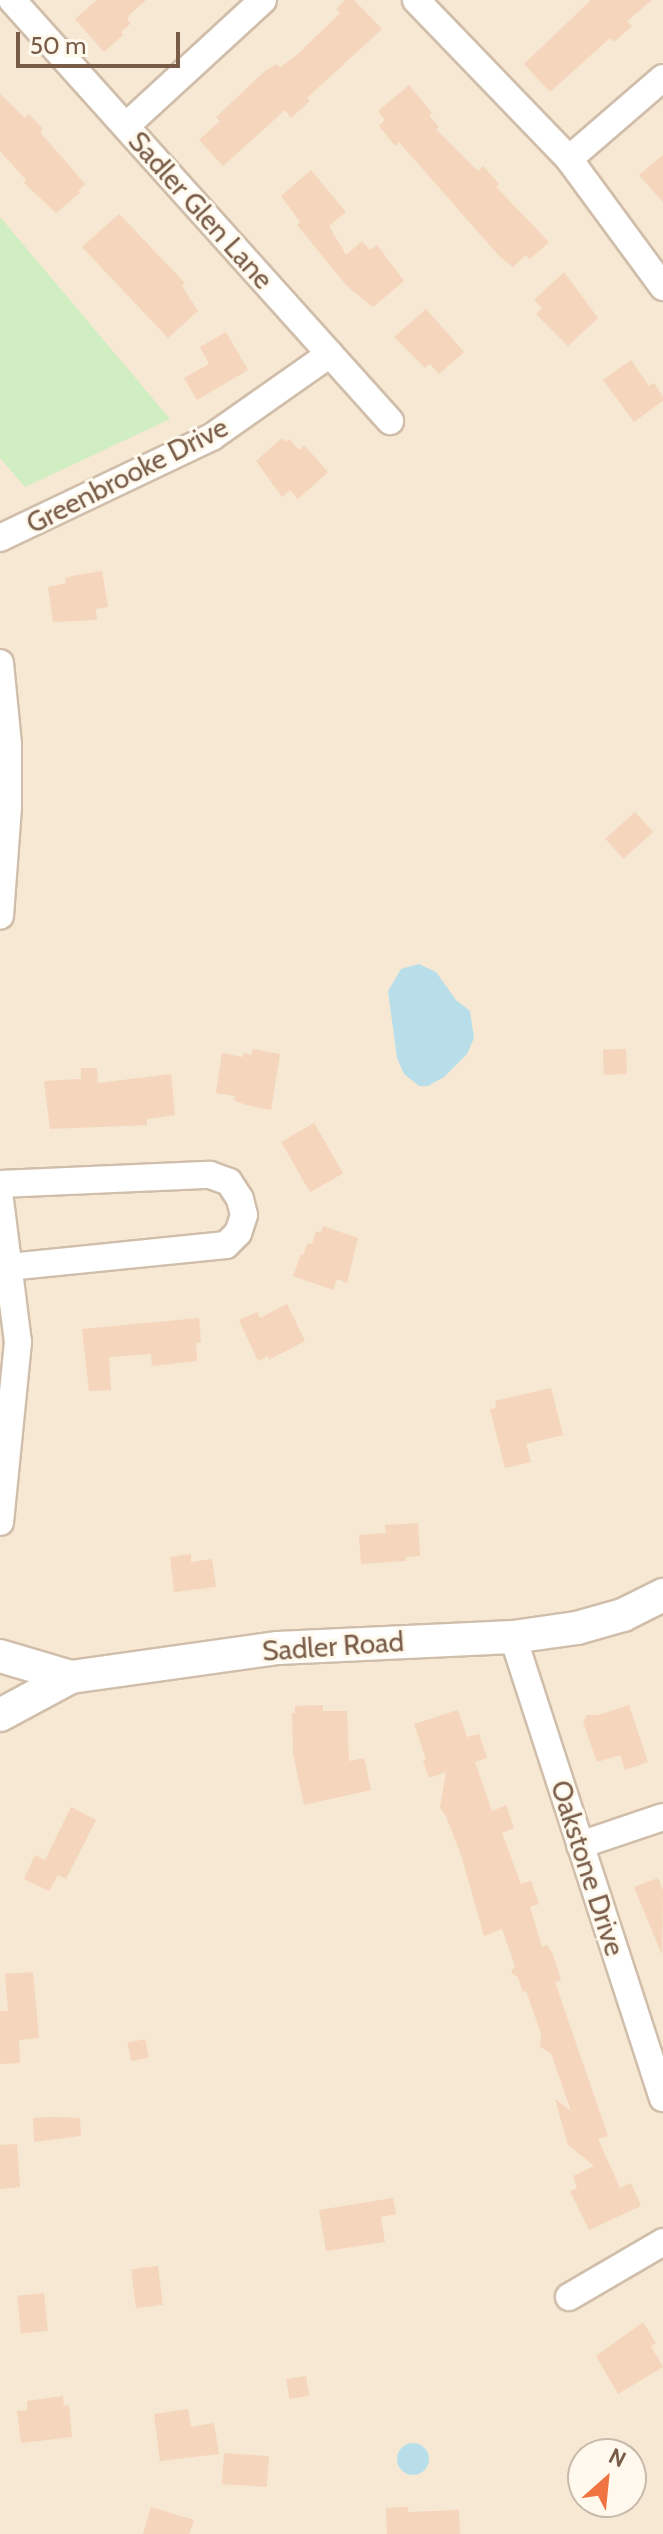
<!DOCTYPE html>
<style>
body{margin:0}
#map{position:relative;width:663px;height:2534px;overflow:hidden;background:#fef6e5;font-family:Cabin,sans-serif}
div>[style]{position:absolute}
.residential>*{inset:0;background:#f6e8d3}
.green>*{inset:0;background:#d1edc2}
.water>*{inset:0;background:#b8dfe9}
.round{border-radius:50%}
.building>*{inset:0;background:#f5d5bb;transform-origin:0 0}
.roads{filter:drop-shadow(2px 0 #d0beaa) drop-shadow(-2px 0 #d0beaa) drop-shadow(0 2px #d0beaa) drop-shadow(0 -2px #d0beaa)}
.minor>*{height:26px;margin:-13px;padding:0 13px;transform-origin:13px;border-radius:13px;background:#fff}
.tertiary>*{height:32px;margin:-16px;padding:0 16px;transform-origin:16px;border-radius:16px;background:#fff}
span{translate:-50% -50%;white-space:nowrap;text-align:center;line-height:1.15;-webkit-text-stroke:6px #fff9ed;paint-order:stroke}
.street-label{font-size:28px;color:#795c48}
.north{position:absolute;left:567px;top:2438px;width:80px;height:80px;box-sizing:border-box;background:#fff9ed;border:2px solid #c9baab;border-radius:50%;rotate:27deg;font-size:22px;font-weight:700;line-height:32px;text-align:center;color:#795c48}
.north::after{content:'';display:block;margin:auto;width:28px;height:36px;background:#f07342;clip-path:polygon(50% 0,100% 100%,50% 72%,0 100%)}
.scale{position:absolute;left:16px;top:32px;width:164px;height:36px;box-sizing:border-box;border:4px solid #795c48;border-top:0;padding-left:10px;font-size:24px;line-height:28px;white-space:nowrap;color:#795c48;-webkit-text-stroke:6px #fff9ed;paint-order:stroke}
</style>
<div id="map">
<div class="residential">
<div style="clip-path:polygon(evenodd,0 0,663px 0,663px 2534px,0 2534px,0 0,583px 2454px,631px 2454px,631px 2502px,583px 2502px,583px 2454px)"></div>
</div>
<div class="green">
<div style="clip-path:polygon(0 217px,170px 419px,25px 487px,0 458px)"></div>
</div>
<div class="water">
<div style="clip-path:polygon(419px 964px,436px 972px,456px 1000px,470px 1011px,474px 1038px,467px 1054px,444px 1077px,428px 1086px,419px 1086px,404px 1074px,397px 1058px,388px 991px,401px 969px)"></div>
<div class="round" style="left:397px;top:2443px;width:32px;height:32px"></div>
</div>
<div class="building">
<div style="clip-path:polygon(97px 0,146px 0,130px 14px,127px 20px,131px 23px,121px 32px,123px 35px,104px 52px,75px 19px)"></div>
<div style="clip-path:polygon(345px 0,354px 0,382px 29px,307px 98px,310px 101px,291px 118px,285px 110px,223px 166px,199px 140px,220px 121px,216px 117px,265px 71px,277px 64px,280px 67px,296px 56px,340px 13px,336px 9px)"></div>
<div style="clip-path:polygon(591px 0,652px 0,627px 21px,632px 26px,614px 42px,610px 38px,550px 92px,524px 64px)"></div>
<div style="clip-path:polygon(409px 85px,432px 113px,429px 115px,439px 127px,436px 129px,478px 171px,483px 166px,499px 184px,496px 187px,549px 242px,530px 259px,526px 255px,513px 267px,500px 257px,399px 142px,395px 146px,379px 126px,385px 120px,378px 111px)"></div>
<div style="clip-path:polygon(0 94px,25px 118px,29px 114px,43px 129px,40px 132px,85px 184px,78px 191px,80px 193px,56px 213px,24px 183px,26px 180px,0 151px)"></div>
<div style="clip-path:polygon(663px 155px,663px 202px,639px 175px)"></div>
<div style="clip-path:polygon(311px 170px,346px 212px,329px 226px,346px 255px,362px 241px,370px 250px,377px 245px,404px 281px,373px 307px,347px 286px,297px 225px,300px 222px,281px 196px)"></div>
<div style="clip-path:polygon(119px 214px,185px 283px,182px 286px,198px 311px,168px 338px,82px 247px)"></div>
<div style="clip-path:polygon(564px 272px,598px 318px,568px 346px,536px 314px,542px 308px,534px 300px)"></div>
<div style="clip-path:polygon(426px 309px,464px 352px,439px 374px,430px 364px,425px 368px,394px 337px)"></div>
<div style="clip-path:polygon(226px 332px,248px 370px,197px 400px,184px 378px,209px 364px,200px 347px)"></div>
<div style="clip-path:polygon(631px 360px,649px 386px,654px 383px,663px 397px,663px 401px,634px 422px,603px 380px)"></div>
<div style="clip-path:polygon(282px 438px,286px 442px,289px 439px,299px 450px,304px 445px,328px 472px,298px 499px,290px 490px,282px 497px,256px 461px)"></div>
<div style="clip-path:polygon(102px 571px,108px 607px,96px 609px,97px 620px,53px 622px,48px 587px,66px 583px,65px 578px,77px 575px)"></div>
<div style="left:635px;top:812px;width:27px;height:40px;rotate:48deg"></div>
<div style="clip-path:polygon(253px 1049px,280px 1054px,271px 1110px,246px 1105px,234px 1100px,235px 1096px,216px 1093px,222px 1053px,243px 1057px,243px 1053px,251px 1055px)"></div>
<div style="left:626px;top:1049px;width:25px;height:23px;rotate:88deg"></div>
<div style="clip-path:polygon(81px 1068px,97px 1068px,98px 1083px,171px 1074px,175px 1115px,147px 1119px,147px 1125px,50px 1129px,44px 1081px,81px 1079px)"></div>
<div style="left:314px;top:1123px;width:58px;height:38px;rotate:60deg"></div>
<div style="clip-path:polygon(323px 1226px,358px 1238px,347px 1283px,337px 1279px,333px 1290px,293px 1276px,301px 1254px,303px 1255px,308px 1243px,312px 1244px,316px 1231px,321px 1233px)"></div>
<div style="clip-path:polygon(287px 1304px,305px 1341px,269px 1360px,268px 1356px,258px 1361px,239px 1320px,257px 1312px,260px 1318px)"></div>
<div style="clip-path:polygon(199px 1318px,201px 1342px,196px 1343px,197px 1361px,152px 1366px,151px 1354px,109px 1357px,111px 1390px,89px 1391px,82px 1329px)"></div>
<div style="clip-path:polygon(551px 1388px,563px 1435px,526px 1444px,531px 1462px,505px 1468px,490px 1409px,496px 1408px,495px 1401px)"></div>
<div style="clip-path:polygon(418px 1523px,420px 1556px,406px 1557px,406px 1561px,361px 1564px,359px 1535px,386px 1533px,385px 1525px)"></div>
<div style="clip-path:polygon(191px 1554px,191px 1562px,212px 1559px,216px 1587px,174px 1592px,170px 1557px)"></div>
<div style="clip-path:polygon(323px 1705px,323px 1711px,347px 1711px,349px 1761px,364px 1758px,371px 1790px,304px 1805px,293px 1753px,292px 1713px,295px 1713px,295px 1706px)"></div>
<div style="clip-path:polygon(629px 1705px,648px 1762px,625px 1770px,620px 1755px,597px 1762px,583px 1722px,587px 1715px,598px 1715px)"></div>
<div style="clip-path:polygon(458px 1710px,467px 1737px,479px 1734px,487px 1758px,475px 1762px,492px 1811px,506px 1805px,514px 1828px,502px 1833px,521px 1884px,531px 1881px,539px 1904px,530px 1907px,542px 1947px,547px 1945px,553px 1954px,561px 1980px,555px 1982px,608px 2136px,598px 2139px,620px 2188px,631px 2183px,641px 2206px,589px 2230px,570px 2191px,577px 2188px,573px 2176px,594px 2166px,568px 2145px,555px 2099px,571px 2111px,551px 2053px,540px 2047px,541px 2033px,526px 1991px,523px 1992px,518px 1977px,511px 1973px,515px 1966px,502px 1929px,484px 1936px,462px 1858px,446px 1816px,440px 1808px,446px 1772px,429px 1778px,423px 1760px,426px 1759px,414px 1724px)"></div>
<div style="clip-path:polygon(71px 1807px,96px 1820px,66px 1879px,58px 1875px,49px 1891px,24px 1879px,35px 1855px,45px 1860px)"></div>
<div style="clip-path:polygon(658px 1878px,663px 1890px,662px 1955px,634px 1887px)"></div>
<div style="clip-path:polygon(33px 1972px,39px 2038px,19px 2040px,20px 2063px,0 2064px,0 2011px,8px 2011px,5px 1974px)"></div>
<div style="left:145px;top:2039px;width:19px;height:18px;rotate:78deg"></div>
<div style="clip-path:polygon(53px 2117px,80px 2118px,81px 2136px,34px 2142px,33px 2118px)"></div>
<div style="clip-path:polygon(17px 2144px,20px 2187px,0 2189px,0 2145px)"></div>
<div style="clip-path:polygon(393px 2198px,396px 2214px,381px 2217px,385px 2242px,326px 2251px,319px 2210px)"></div>
<div style="left:158px;top:2266px;width:39px;height:27px;rotate:83deg"></div>
<div style="left:44px;top:2293px;width:38px;height:27px;rotate:84deg"></div>
<div style="clip-path:polygon(643px 2322px,656px 2343px,651px 2346px,663px 2367px,618px 2394px,596px 2356px)"></div>
<div style="left:306px;top:2376px;width:20px;height:20px;rotate:81deg"></div>
<div style="clip-path:polygon(63px 2396px,64px 2406px,69px 2405px,72px 2437px,21px 2443px,17px 2411px,27px 2410px,27px 2401px)"></div>
<div style="clip-path:polygon(188px 2409px,191px 2427px,214px 2423px,219px 2454px,160px 2461px,154px 2414px)"></div>
<div style="left:224px;top:2453px;width:45px;height:31px;rotate:4deg"></div>
<div style="clip-path:polygon(151px 2507px,194px 2520px,189px 2534px,143px 2534px)"></div>
<div style="clip-path:polygon(408px 2507px,408px 2512px,459px 2510px,460px 2534px,387px 2534px,386px 2508px)"></div>
</div>
<div class="roads">
<div class="minor">
<div style="left:12px;top:0;width:566px;rotate:48.08deg"></div>
<div style="left:416px;top:0;width:221px;rotate:46.1deg"></div>
<div style="left:569px;top:159px;width:159px;rotate:53.7deg"></div>
<div style="left:126px;top:126px;width:186px;rotate:-42.6deg"></div>
<div style="left:569px;top:159px;width:124px;rotate:-40.8deg"></div>
<div style="left:0;top:538px;width:235px;rotate:-25.5deg"></div>
<div style="left:212px;top:437px;width:144px;rotate:-35.1deg"></div>
<div style="left:0;top:663px;width:82px;rotate:84.4deg"></div>
<div style="left:8px;top:745px;width:62px;rotate:90deg"></div>
<div style="left:8px;top:807px;width:109px;rotate:94.2deg"></div>
<div style="left:0;top:1184px;width:210px;rotate:-2.5deg"></div>
<div style="left:210px;top:1175px;width:20px;rotate:20deg"></div>
<div style="left:229px;top:1182px;width:20px;rotate:57deg"></div>
<div style="left:240px;top:1199px;width:16px;rotate:76deg"></div>
<div style="left:244px;top:1215px;width:19px;rotate:108deg"></div>
<div style="left:238px;top:1233px;width:17px;rotate:135deg"></div>
<div style="left:226px;top:1245px;width:217px;rotate:174.2deg"></div>
<div style="left:0;top:1200px;width:143px;rotate:82.8deg"></div>
<div style="left:18px;top:1342px;width:181px;rotate:95.7deg"></div>
<div style="left:513px;top:1637px;width:485px;rotate:72deg"></div>
<div style="left:580px;top:1845px;width:88px;rotate:-18.6deg"></div>
<div style="left:569px;top:2297px;width:109px;rotate:-30.3deg"></div>
</div>
<div class="tertiary">
<div style="left:0;top:1656px;width:74px;rotate:16.5deg"></div>
<div style="left:71px;top:1677px;width:209px;rotate:-8deg"></div>
<div style="left:278px;top:1648px;width:235px;rotate:-2.7deg"></div>
<div style="left:513px;top:1637px;width:65px;rotate:-8deg"></div>
<div style="left:577px;top:1628px;width:48px;rotate:-15.8deg"></div>
<div style="left:623px;top:1615px;width:45px;rotate:-26.6deg"></div>
<div style="left:0;top:1715px;width:81px;rotate:-28.2deg"></div>
</div>
</div>
<div class="street-label">
<span style="left:201px;top:210px;rotate:48deg">Sadler Glen Lane</span>
<span style="left:127px;top:475px;rotate:-27deg">Greenbrooke Drive</span>
<span style="left:333px;top:1646px;rotate:-4deg">Sadler Road</span>
<span style="left:588px;top:1868px;rotate:72deg">Oakstone Drive</span>
</div>
<div class="north">N</div>
<div class="scale">50 m</div>
</div>
